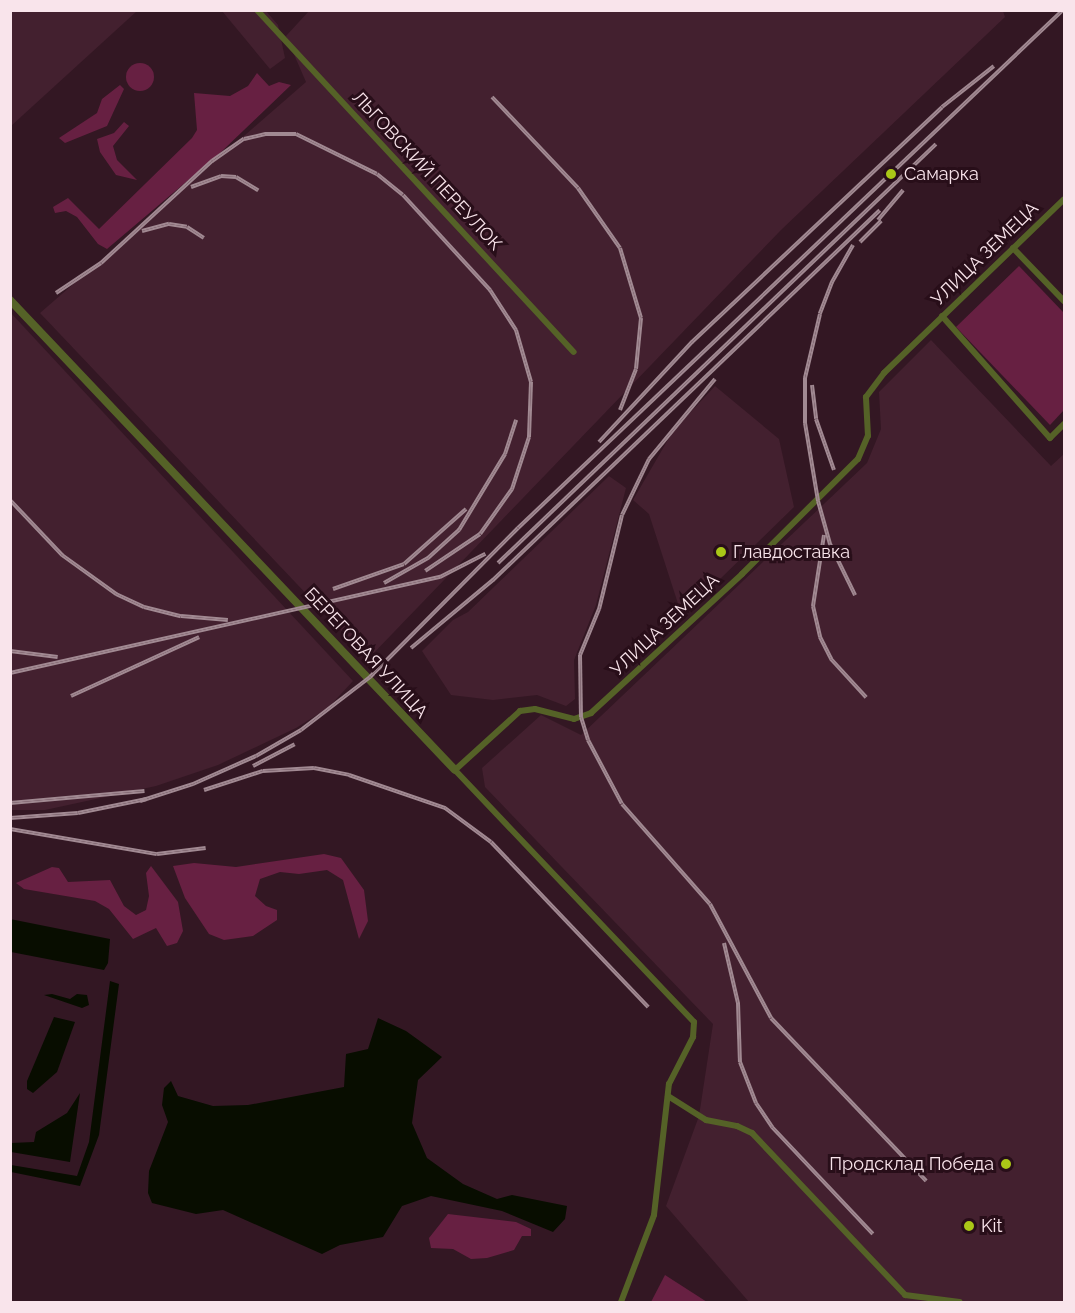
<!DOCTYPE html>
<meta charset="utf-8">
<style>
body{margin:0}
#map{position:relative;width:1075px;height:1313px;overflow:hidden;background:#331723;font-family:Raleway,sans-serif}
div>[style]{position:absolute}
.built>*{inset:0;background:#43202f}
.green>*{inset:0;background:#672042}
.round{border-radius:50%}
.water>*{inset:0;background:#080d00}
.minor>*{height:6px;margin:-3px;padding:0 3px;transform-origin:3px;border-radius:3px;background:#556227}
.tertiary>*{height:8px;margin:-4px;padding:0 4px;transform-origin:4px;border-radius:4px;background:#556227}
.rail>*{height:4px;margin-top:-2px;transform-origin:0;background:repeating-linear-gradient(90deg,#280e19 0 4.5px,#a18992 0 9px);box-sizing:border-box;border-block:2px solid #a18992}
.dots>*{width:16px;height:16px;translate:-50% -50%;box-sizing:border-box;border:3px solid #280e19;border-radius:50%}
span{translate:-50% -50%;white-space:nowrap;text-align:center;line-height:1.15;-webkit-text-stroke:6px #280e19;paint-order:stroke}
.street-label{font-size:18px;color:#f9e4eb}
.poi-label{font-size:18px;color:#f9e4eb}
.left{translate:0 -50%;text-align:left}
.right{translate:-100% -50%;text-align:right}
.frame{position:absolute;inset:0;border:12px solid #f9e4eb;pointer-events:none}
</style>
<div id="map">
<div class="built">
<div style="clip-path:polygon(11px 10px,137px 10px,137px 11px,11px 126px)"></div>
<div style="clip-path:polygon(222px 11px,266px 11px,278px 25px,285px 58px,270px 69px)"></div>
<div style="clip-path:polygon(309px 11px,1003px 11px,1005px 17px,781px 230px,368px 659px,40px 313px,306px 82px,286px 36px)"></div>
<div style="clip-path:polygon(10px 312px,353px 681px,328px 708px,296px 728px,218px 765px,156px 786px,45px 810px,11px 810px)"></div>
<div style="clip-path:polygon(931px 340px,1051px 466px,1064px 454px,1064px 1302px,749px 1302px,666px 1206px,699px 1116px,713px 1024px,485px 787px,482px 768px,541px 715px,581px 735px,867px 463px,881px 429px,879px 392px)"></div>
<div style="clip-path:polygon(715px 386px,779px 439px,794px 507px,682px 616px,649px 514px,633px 500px,673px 431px)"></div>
<div style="clip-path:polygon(609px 476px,626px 488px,596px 605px,574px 660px,575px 699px,566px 706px,537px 695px,493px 700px,451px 695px,422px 651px,453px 620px,468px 612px)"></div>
</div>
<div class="green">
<div class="round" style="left:126px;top:63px;width:28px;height:28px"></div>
<div style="clip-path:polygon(257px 73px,269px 86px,279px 82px,291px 85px,219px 154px,107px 249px,98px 244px,77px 217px,66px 211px,55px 213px,53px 207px,68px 198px,99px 229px,192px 138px,197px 130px,194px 93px,230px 96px,248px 86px)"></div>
<div style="clip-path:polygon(120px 85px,124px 89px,107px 126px,65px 143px,59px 138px,97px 113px,102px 99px)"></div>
<div style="clip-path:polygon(124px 122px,129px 126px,113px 146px,117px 160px,137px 180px,116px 175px,100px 152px,97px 139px,114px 133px)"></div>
<div style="clip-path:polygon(1019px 266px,1064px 313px,1064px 410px,1050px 425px,956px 327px)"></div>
<div style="clip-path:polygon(324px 854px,341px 858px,364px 890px,368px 921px,359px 939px,343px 880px,327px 870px,299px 874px,280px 872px,260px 879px,255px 896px,266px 906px,277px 910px,277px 920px,253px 936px,224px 940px,209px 934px,185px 898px,173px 866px,194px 863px,236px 867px)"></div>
<div style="clip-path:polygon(151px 866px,178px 902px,183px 931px,177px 943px,167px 946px,156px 928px,133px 939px,109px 909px,95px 901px,24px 889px,16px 883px,52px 867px,59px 868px,68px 882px,110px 880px,124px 906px,136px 915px,146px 910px,149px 896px,146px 873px)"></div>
<div style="clip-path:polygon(448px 1214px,516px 1222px,531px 1229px,531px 1236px,522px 1236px,514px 1250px,487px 1258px,471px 1259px,453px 1249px,431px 1248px,429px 1238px)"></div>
<div style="clip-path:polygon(665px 1275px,707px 1302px,651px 1302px)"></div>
</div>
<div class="water">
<div style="clip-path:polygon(10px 919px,110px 939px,108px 963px,104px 970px,11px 952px)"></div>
<div style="clip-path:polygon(110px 981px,119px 984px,99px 1135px,80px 1186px,11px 1172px,11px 1165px,77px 1176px,89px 1142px)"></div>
<div style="clip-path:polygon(52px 994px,70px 999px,77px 994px,87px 995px,89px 1005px,82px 1008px,44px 995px)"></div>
<div style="clip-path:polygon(54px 1017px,75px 1022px,57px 1072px,33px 1093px,27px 1089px,27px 1081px)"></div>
<div style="clip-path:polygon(378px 1018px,406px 1031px,442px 1057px,418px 1080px,412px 1123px,427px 1158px,463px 1184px,497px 1199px,512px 1195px,567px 1206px,565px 1219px,553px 1232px,502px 1211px,431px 1196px,402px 1206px,383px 1237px,340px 1245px,322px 1254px,223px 1210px,196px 1214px,152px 1203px,148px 1193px,149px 1171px,168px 1122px,162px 1105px,164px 1088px,171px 1081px,178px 1096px,213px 1106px,248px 1105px,344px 1087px,346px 1054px,368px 1049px)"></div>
<div style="clip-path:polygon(80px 1093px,70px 1162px,11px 1152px,11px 1143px,34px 1142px,36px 1132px,67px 1113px)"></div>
</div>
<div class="minor">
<div style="left:257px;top:10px;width:466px;rotate:47.2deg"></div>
<div style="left:1013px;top:248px;width:74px;rotate:46.1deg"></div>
<div style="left:942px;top:316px;width:163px;rotate:48.5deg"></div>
<div style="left:1050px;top:438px;width:20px;rotate:-45deg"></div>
<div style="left:668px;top:1096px;width:45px;rotate:32.3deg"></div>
<div style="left:706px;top:1120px;width:32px;rotate:11deg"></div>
<div style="left:737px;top:1126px;width:17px;rotate:25deg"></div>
<div style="left:752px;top:1133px;width:223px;rotate:46.6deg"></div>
<div style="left:905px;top:1295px;width:55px;rotate:7.3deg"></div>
<div style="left:621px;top:1302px;width:93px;rotate:-69.2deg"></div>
<div style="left:654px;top:1215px;width:132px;rotate:-83.5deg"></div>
<div style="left:669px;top:1084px;width:53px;rotate:-62.9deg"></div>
<div style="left:693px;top:1037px;width:15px;rotate:-86deg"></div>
<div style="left:694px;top:1022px;width:347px;rotate:-133.5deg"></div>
<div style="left:455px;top:770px;width:88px;rotate:-42.2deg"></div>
<div style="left:520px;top:711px;width:15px;rotate:-8deg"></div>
<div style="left:535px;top:709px;width:40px;rotate:14.4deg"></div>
<div style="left:574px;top:719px;width:18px;rotate:-19deg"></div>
<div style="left:591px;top:713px;width:205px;rotate:-42.6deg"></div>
<div style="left:742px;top:574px;width:163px;rotate:-44.8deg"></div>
<div style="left:858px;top:459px;width:25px;rotate:-67deg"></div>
<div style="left:868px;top:436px;width:39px;rotate:-93deg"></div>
<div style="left:866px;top:397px;width:30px;rotate:-53deg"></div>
<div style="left:884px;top:373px;width:250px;rotate:-44deg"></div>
</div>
<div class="tertiary">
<div style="left:10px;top:300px;width:647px;rotate:46.57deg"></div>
</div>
<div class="rail">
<div style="left:492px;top:97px;width:125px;rotate:46.6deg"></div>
<div style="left:578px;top:188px;width:73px;rotate:55deg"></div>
<div style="left:620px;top:248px;width:73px;rotate:73.3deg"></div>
<div style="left:641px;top:318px;width:51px;rotate:95.6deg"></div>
<div style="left:636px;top:369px;width:44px;rotate:111.3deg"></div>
<div style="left:191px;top:187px;width:32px;rotate:-20deg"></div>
<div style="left:221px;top:176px;width:15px;rotate:4deg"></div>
<div style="left:236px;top:177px;width:26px;rotate:31deg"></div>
<div style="left:878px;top:220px;width:39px;rotate:-50deg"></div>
<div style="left:142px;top:231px;width:28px;rotate:-15deg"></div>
<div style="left:169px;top:224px;width:18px;rotate:9deg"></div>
<div style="left:187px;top:227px;width:20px;rotate:33deg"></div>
<div style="left:860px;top:242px;width:30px;rotate:-45deg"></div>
<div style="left:853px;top:245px;width:43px;rotate:119.6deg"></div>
<div style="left:832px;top:282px;width:34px;rotate:111deg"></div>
<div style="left:820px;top:314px;width:66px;rotate:103.2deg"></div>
<div style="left:805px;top:378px;width:45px;rotate:90deg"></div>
<div style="left:805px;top:423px;width:79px;rotate:80.5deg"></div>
<div style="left:818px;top:501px;width:45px;rotate:74.4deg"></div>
<div style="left:830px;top:544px;width:57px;rotate:63.9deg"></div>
<div style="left:56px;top:293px;width:54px;rotate:-33.7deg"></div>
<div style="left:101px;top:263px;width:151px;rotate:-42.6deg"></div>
<div style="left:212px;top:161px;width:39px;rotate:-35deg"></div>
<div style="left:244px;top:139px;width:22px;rotate:-13deg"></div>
<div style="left:265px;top:134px;width:31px"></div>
<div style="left:296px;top:134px;width:90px;rotate:26.3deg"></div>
<div style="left:377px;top:174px;width:33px;rotate:39deg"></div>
<div style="left:403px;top:195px;width:129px;rotate:47.5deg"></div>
<div style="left:490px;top:290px;width:48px;rotate:57deg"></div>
<div style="left:516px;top:330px;width:54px;rotate:73.9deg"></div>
<div style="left:531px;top:382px;width:55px;rotate:92.1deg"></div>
<div style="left:529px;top:437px;width:55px;rotate:108.1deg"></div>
<div style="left:512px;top:489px;width:55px;rotate:125.4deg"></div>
<div style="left:480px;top:534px;width:66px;rotate:146.1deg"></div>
<div style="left:715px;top:379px;width:104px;rotate:129.5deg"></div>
<div style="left:649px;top:459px;width:62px;rotate:115.7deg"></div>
<div style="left:622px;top:515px;width:97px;rotate:103.7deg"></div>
<div style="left:599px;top:609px;width:50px;rotate:112.4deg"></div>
<div style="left:580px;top:655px;width:62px;rotate:89.1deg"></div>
<div style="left:581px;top:717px;width:24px;rotate:73deg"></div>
<div style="left:588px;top:740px;width:72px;rotate:62deg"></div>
<div style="left:622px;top:804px;width:133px;rotate:48.7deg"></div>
<div style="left:710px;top:904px;width:129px;rotate:61.8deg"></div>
<div style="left:771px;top:1018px;width:225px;rotate:46.4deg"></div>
<div style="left:812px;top:385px;width:34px;rotate:83deg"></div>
<div style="left:816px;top:419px;width:54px;rotate:70.6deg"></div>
<div style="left:599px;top:442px;width:137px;rotate:-47.1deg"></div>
<div style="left:692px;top:342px;width:343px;rotate:-43.2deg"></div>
<div style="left:942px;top:107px;width:66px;rotate:-38.3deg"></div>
<div style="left:10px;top:500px;width:76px;rotate:46.6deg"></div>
<div style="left:62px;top:555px;width:67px;rotate:35.8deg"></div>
<div style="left:116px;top:594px;width:31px;rotate:25deg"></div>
<div style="left:144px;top:607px;width:38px;rotate:14deg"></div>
<div style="left:181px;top:616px;width:47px;rotate:4.9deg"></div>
<div style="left:824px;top:535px;width:72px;rotate:98.8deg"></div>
<div style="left:813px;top:606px;width:32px;rotate:77deg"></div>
<div style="left:820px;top:637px;width:25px;rotate:63deg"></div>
<div style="left:831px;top:659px;width:52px;rotate:47.4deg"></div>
<div style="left:498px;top:563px;width:606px;rotate:-43.73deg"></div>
<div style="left:384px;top:583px;width:51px;rotate:-29.6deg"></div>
<div style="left:428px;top:558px;width:42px;rotate:-42.1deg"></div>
<div style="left:459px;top:530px;width:89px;rotate:-58.8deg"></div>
<div style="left:505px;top:454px;width:36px;rotate:-72deg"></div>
<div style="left:333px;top:589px;width:75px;rotate:-19.4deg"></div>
<div style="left:404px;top:564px;width:83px;rotate:-41.6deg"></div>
<div style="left:411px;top:648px;width:107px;rotate:-39.7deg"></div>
<div style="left:493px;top:580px;width:535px;rotate:-43.71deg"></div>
<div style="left:10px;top:651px;width:48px;rotate:7.1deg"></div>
<div style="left:10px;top:673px;width:441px;rotate:-12.6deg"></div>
<div style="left:440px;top:577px;width:51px;rotate:-27.1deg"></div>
<div style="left:71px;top:696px;width:141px;rotate:-24.7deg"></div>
<div style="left:253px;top:766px;width:47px;rotate:-27.6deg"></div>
<div style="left:204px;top:790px;width:62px;rotate:-17.9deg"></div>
<div style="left:263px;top:771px;width:51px;rotate:-3.4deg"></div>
<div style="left:314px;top:768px;width:36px;rotate:11deg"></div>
<div style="left:349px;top:775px;width:102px;rotate:19deg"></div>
<div style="left:445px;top:808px;width:57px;rotate:36.5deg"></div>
<div style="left:491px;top:842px;width:228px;rotate:46.4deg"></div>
<div style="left:140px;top:801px;width:56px;rotate:-17.8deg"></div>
<div style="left:193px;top:784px;width:69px;rotate:-24deg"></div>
<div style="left:256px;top:756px;width:52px;rotate:-30deg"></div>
<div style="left:301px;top:730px;width:87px;rotate:-37.5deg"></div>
<div style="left:370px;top:677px;width:210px;rotate:-45.2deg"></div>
<div style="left:518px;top:528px;width:752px;rotate:-43.55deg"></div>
<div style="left:10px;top:803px;width:135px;rotate:-5.1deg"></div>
<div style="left:10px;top:818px;width:68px;rotate:-4.2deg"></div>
<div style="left:78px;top:813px;width:70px;rotate:-11.5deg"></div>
<div style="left:10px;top:829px;width:149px;rotate:9.7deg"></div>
<div style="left:157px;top:854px;width:49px;rotate:-7deg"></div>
<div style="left:724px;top:943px;width:62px;rotate:76.9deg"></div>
<div style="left:738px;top:1003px;width:59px;rotate:88.1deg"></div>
<div style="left:740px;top:1062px;width:44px;rotate:68.7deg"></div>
<div style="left:756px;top:1103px;width:29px;rotate:56deg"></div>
<div style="left:772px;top:1127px;width:147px;rotate:46.7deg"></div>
</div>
<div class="dots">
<div style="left:891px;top:174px;background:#aac717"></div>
<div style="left:721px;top:552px;background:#aac717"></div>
<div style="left:1006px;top:1164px;background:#aac717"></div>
<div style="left:969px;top:1226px;background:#aac717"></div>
</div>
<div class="street-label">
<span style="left:427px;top:171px;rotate:47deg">ЛЬГОВСКИЙ ПЕРЕУЛОК</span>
<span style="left:985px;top:254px;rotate:-44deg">УЛИЦА ЗЕМЕЦА</span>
<span style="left:665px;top:625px;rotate:-43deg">УЛИЦА ЗЕМЕЦА</span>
<span style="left:366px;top:653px;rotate:47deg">БЕРЕГОВАЯ УЛИЦА</span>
</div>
<div class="poi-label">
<span class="left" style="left:904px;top:174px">Самарка</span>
<span class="left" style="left:733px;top:552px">Главдоставка</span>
<span class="right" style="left:994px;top:1164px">Продсклад Победа</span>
<span class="left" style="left:981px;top:1226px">Kit</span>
</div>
<div class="frame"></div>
</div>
